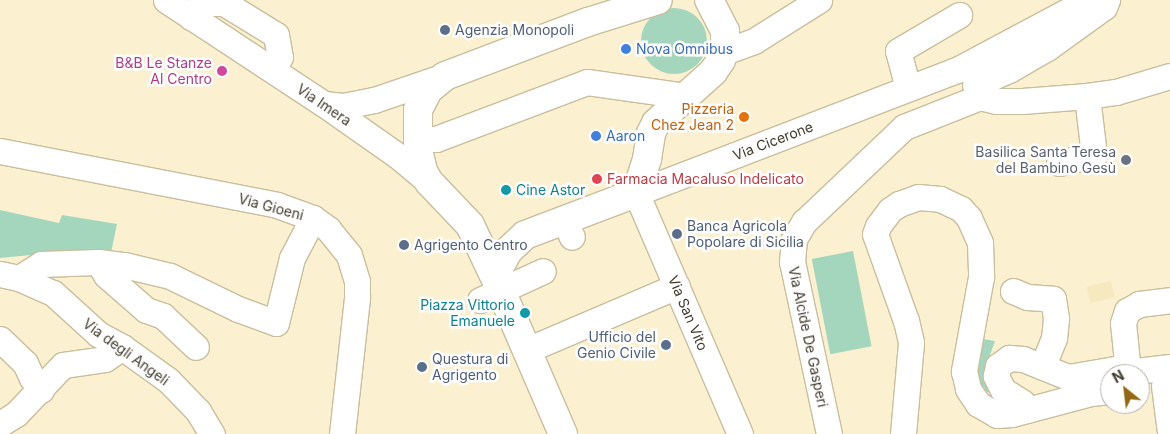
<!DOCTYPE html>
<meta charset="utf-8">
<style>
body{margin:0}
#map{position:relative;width:1170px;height:434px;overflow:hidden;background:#fbf1d0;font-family:Inter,sans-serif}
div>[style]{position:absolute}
.built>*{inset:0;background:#f6e9c0;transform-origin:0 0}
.green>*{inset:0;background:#a3d6bc;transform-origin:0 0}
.round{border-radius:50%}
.roads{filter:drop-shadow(1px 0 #c8be9d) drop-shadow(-1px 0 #c8be9d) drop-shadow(0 1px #c8be9d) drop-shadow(0 -1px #c8be9d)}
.minor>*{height:25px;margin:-12.5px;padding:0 12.5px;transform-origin:12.5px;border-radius:12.5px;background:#fff}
.major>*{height:28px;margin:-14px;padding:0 14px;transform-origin:14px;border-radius:14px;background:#fff}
.dots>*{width:14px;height:14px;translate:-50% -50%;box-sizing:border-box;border:2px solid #fff;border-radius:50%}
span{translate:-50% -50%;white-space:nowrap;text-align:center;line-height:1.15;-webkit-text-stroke:5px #fff;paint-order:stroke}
.service-label{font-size:14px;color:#4e5e75}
.left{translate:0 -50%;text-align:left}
.right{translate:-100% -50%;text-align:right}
.shop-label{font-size:14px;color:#366cbe}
.hotel-label{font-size:14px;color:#b23c85}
.street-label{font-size:14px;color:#3f3b2e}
.food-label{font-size:14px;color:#c56008}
.worship-label{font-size:14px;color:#5b616d}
.health-label{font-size:14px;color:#be3a42}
.culture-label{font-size:14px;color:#0d838f}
.north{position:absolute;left:1100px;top:364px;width:50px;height:50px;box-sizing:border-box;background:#fff;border:1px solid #b2b1ab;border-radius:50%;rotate:331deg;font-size:14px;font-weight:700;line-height:20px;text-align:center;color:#3f3b2e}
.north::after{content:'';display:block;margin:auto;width:18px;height:22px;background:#936813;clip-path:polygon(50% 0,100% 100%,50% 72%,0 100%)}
</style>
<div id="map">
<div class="built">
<div style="left:1111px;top:281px;width:17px;height:25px;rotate:77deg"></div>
</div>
<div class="green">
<div class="round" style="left:641px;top:8px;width:66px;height:66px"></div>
<div style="clip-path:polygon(0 210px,59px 223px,62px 215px,117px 224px,111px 253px,51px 253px,0 258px)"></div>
<div style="left:853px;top:251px;width:97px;height:42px;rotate:79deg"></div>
<div style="clip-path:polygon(983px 339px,995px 341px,986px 366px,1000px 399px,986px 391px,978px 379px,977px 368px)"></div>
</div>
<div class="roads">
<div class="minor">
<div style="left:166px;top:0;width:189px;rotate:33.4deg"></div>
<div style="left:324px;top:104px;width:90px;rotate:35.1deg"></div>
<div style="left:398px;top:156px;width:40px;rotate:40deg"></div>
<div style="left:192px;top:18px;width:14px;rotate:-56deg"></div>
<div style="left:200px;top:6px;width:11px;rotate:-15deg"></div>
<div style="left:211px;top:3px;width:13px"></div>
<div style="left:224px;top:3px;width:61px;rotate:31.6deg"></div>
<div style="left:276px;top:35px;width:22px;rotate:80deg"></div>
<div style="left:280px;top:57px;width:14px;rotate:124deg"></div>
<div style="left:724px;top:52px;width:32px;rotate:-20deg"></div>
<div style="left:754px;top:41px;width:77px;rotate:-32.2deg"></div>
<div style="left:975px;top:85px;width:37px;rotate:-24deg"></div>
<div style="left:1009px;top:70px;width:44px;rotate:-30.1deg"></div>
<div style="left:1047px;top:48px;width:70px;rotate:-35.7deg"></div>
<div style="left:1104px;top:7px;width:8px;rotate:-67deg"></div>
<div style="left:908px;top:88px;width:38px;rotate:-105deg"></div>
<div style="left:898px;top:51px;width:71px;rotate:-30.5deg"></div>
<div style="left:980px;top:97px;width:16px;rotate:14deg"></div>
<div style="left:996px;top:101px;width:26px"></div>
<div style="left:1022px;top:101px;width:65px;rotate:-4.4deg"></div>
<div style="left:1087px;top:96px;width:29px;rotate:-8deg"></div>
<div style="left:1116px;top:92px;width:56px;rotate:-16.5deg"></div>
<div style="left:324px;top:104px;width:19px;rotate:6deg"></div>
<div style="left:343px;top:106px;width:32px;rotate:-11deg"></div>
<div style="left:374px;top:100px;width:75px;rotate:-18.7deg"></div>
<div style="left:418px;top:139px;width:18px"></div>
<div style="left:436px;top:139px;width:161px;rotate:-20.7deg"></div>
<div style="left:587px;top:82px;width:99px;rotate:8.1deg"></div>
<div style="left:0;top:151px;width:282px;rotate:11deg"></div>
<div style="left:277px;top:205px;width:38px;rotate:20deg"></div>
<div style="left:313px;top:218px;width:19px;rotate:36deg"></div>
<div style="left:328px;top:229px;width:33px;rotate:51deg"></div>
<div style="left:349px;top:255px;width:27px;rotate:73deg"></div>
<div style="left:357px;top:281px;width:17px;rotate:90deg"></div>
<div style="left:357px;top:298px;width:137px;rotate:96.3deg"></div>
<div style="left:1059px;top:163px;width:36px;rotate:-13deg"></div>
<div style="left:1094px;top:155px;width:59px;rotate:-96.8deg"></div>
<div style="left:565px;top:220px;width:18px;rotate:68deg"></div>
<div style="left:98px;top:262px;width:15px;rotate:58deg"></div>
<div style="left:106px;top:275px;width:53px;rotate:41.2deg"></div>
<div style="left:146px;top:310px;width:18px;rotate:19deg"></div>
<div style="left:163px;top:316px;width:45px;rotate:43.2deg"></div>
<div style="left:0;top:274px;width:19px;rotate:12deg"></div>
<div style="left:19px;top:278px;width:37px;rotate:24deg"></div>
<div style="left:53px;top:293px;width:61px;rotate:42.3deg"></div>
<div style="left:98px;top:334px;width:27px;rotate:28deg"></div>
<div style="left:122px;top:347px;width:57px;rotate:35.7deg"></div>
<div style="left:168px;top:380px;width:43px;rotate:45.9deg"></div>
<div style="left:198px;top:411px;width:27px;rotate:59deg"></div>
<div style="left:19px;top:278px;width:26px;rotate:-32deg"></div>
<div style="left:41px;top:264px;width:57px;rotate:-2deg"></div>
<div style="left:98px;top:262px;width:26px;rotate:7deg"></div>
<div style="left:124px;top:265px;width:47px;rotate:13.4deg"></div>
<div style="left:170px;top:276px;width:76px;rotate:25.9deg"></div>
<div style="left:238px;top:309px;width:40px;rotate:20.2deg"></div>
<div style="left:276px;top:323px;width:67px;rotate:-76.2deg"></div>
<div style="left:292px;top:258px;width:45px;rotate:-62.3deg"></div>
<div style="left:1013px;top:291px;width:15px;rotate:23deg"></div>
<div style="left:1027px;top:297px;width:26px;rotate:4deg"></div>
<div style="left:1053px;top:299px;width:20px;rotate:81deg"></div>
<div style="left:1056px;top:319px;width:19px;rotate:96deg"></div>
<div style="left:1054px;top:338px;width:31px;rotate:112deg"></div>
<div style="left:480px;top:300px;width:69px;rotate:-24.7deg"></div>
<div style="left:0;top:339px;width:35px;rotate:44deg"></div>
<div style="left:25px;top:363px;width:17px;rotate:65deg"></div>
<div style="left:32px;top:378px;width:15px;rotate:53deg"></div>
<div style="left:527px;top:350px;width:163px;rotate:-23.1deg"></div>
<div style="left:1128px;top:372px;width:49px;rotate:-95.8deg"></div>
<div style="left:1123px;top:323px;width:13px;rotate:-72deg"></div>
<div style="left:1127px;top:311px;width:14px;rotate:-30deg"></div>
<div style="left:1139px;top:304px;width:31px;rotate:-7deg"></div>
<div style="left:1164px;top:386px;width:46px;rotate:82.6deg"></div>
<div style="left:1027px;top:410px;width:9px;rotate:-122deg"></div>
<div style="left:1022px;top:402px;width:22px;rotate:-148deg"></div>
<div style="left:1003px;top:390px;width:16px;rotate:-117deg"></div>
<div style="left:996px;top:376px;width:10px;rotate:-79deg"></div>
<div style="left:998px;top:366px;width:14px;rotate:-36deg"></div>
<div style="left:1009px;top:358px;width:14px;rotate:4deg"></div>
<div style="left:1023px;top:359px;width:48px;rotate:21.8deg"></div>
<div style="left:1068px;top:377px;width:49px;rotate:-9.5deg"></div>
<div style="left:1116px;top:369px;width:12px;rotate:14deg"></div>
<div style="left:1128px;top:372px;width:42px;rotate:-6.8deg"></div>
<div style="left:0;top:424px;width:19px;rotate:-32deg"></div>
<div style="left:16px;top:414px;width:68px;rotate:-46.2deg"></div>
<div style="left:63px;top:365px;width:42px;rotate:-8.1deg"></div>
<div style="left:105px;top:359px;width:21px;rotate:-35deg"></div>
<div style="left:740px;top:434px;width:262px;rotate:-113.3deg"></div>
<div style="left:636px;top:193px;width:344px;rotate:-21deg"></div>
<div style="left:957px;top:70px;width:149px;rotate:-28.1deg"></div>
<div style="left:829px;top:434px;width:176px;rotate:-102.1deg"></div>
<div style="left:792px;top:262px;width:23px;rotate:-85deg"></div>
<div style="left:794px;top:239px;width:20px;rotate:-60deg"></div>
<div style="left:804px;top:222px;width:138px;rotate:-43.5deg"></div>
<div style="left:904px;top:127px;width:82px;rotate:-21.5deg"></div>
<div style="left:903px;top:434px;width:92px;rotate:-85deg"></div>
<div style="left:911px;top:342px;width:22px;rotate:-103deg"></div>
<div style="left:906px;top:321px;width:92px;rotate:-109.6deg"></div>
<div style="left:875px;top:234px;width:9px;rotate:-69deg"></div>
<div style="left:878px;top:226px;width:20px;rotate:-53deg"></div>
<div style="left:890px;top:210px;width:11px;rotate:-34deg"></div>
<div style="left:899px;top:204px;width:20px;rotate:-20deg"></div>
<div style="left:918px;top:197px;width:22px;rotate:5deg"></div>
<div style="left:940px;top:199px;width:23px;rotate:25deg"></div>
<div style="left:961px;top:209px;width:12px;rotate:48deg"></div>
<div style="left:969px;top:218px;width:27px;rotate:66deg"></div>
<div style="left:980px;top:243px;width:34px;rotate:88deg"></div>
<div style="left:981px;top:277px;width:96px;rotate:100.3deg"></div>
<div style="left:964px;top:371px;width:18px;rotate:77deg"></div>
<div style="left:968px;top:389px;width:18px;rotate:56deg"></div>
<div style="left:978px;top:404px;width:22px;rotate:30deg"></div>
<div style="left:997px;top:415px;width:15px;rotate:-4deg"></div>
<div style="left:1012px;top:414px;width:82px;rotate:-14.9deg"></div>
<div style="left:1091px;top:393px;width:19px;rotate:-6deg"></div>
</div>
<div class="major">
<div style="left:498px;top:284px;width:65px;rotate:-115.4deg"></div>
<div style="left:470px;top:225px;width:59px;rotate:-133.6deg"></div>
<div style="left:429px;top:182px;width:13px;rotate:-119deg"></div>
<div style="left:423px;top:171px;width:23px;rotate:-103deg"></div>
<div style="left:418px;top:149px;width:39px;rotate:-90deg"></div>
<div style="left:418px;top:110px;width:22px;rotate:-63deg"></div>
<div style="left:428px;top:90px;width:22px;rotate:-39deg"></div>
<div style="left:445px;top:76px;width:153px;rotate:-20.7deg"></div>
<div style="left:588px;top:22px;width:73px;rotate:-17.4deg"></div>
<div style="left:563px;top:434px;width:163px;rotate:-113.4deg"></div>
<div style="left:498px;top:284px;width:16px;rotate:-86deg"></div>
<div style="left:499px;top:268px;width:19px;rotate:-62deg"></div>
<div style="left:508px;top:251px;width:23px;rotate:-43deg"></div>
<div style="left:525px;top:235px;width:119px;rotate:-20.7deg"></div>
<div style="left:636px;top:193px;width:36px;rotate:-72deg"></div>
<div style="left:647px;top:159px;width:26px;rotate:-81deg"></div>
<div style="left:651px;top:133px;width:11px;rotate:-63deg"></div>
<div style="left:656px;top:123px;width:76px;rotate:-41.8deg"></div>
<div style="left:713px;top:72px;width:14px;rotate:-56deg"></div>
<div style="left:721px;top:60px;width:15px;rotate:-74deg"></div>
<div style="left:725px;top:46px;width:15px;rotate:-90deg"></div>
<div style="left:725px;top:31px;width:35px;rotate:-117deg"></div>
</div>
</div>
<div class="dots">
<div style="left:445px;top:30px;background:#5c6f8a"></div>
<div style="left:626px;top:49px;background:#3f7fe0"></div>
<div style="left:222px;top:71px;background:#d1479c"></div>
<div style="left:744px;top:117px;background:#e8710a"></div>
<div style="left:596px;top:136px;background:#3f7fe0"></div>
<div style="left:1126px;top:160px;background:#6b7280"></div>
<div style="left:597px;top:179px;background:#e0444e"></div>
<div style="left:506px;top:190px;background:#0f9aa8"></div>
<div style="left:677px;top:234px;background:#5c6f8a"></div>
<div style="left:404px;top:245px;background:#5c6f8a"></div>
<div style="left:525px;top:313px;background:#0f9aa8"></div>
<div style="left:666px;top:345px;background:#5c6f8a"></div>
<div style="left:422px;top:367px;background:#5c6f8a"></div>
</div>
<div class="service-label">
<span class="left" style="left:455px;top:30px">Agenzia Monopoli</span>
<span class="left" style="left:687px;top:234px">Banca Agricola<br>Popolare di Sicilia</span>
<span class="left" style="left:414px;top:245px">Agrigento Centro</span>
<span class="right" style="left:656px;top:345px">Ufficio del<br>Genio Civile</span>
<span class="left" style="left:432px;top:367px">Questura di<br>Agrigento</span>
</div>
<div class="shop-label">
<span class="left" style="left:636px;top:49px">Nova Omnibus</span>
<span class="left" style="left:606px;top:136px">Aaron</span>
</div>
<div class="hotel-label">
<span class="right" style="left:212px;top:71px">B&amp;B Le Stanze<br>Al Centro</span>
</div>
<div class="street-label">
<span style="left:324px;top:105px;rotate:34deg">Via Imera</span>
<span style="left:773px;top:141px;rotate:-21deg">Via Cicerone</span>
<span style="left:271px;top:207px;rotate:15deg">Via Gioeni</span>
<span style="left:688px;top:313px;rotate:67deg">Via San Vito</span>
<span style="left:808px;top:337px;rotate:78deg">Via Alcide De Gasperi</span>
<span style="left:126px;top:352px;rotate:36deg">Via degli Angeli</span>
</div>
<div class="food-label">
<span class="right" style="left:734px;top:117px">Pizzeria<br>Chez Jean 2</span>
</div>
<div class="worship-label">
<span class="right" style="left:1116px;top:160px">Basilica Santa Teresa<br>del Bambino Gesù</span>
</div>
<div class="health-label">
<span class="left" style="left:607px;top:179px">Farmacia Macaluso Indelicato</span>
</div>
<div class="culture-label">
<span class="left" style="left:516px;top:190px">Cine Astor</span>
<span class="right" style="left:515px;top:313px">Piazza Vittorio<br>Emanuele</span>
</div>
<div class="north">N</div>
</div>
